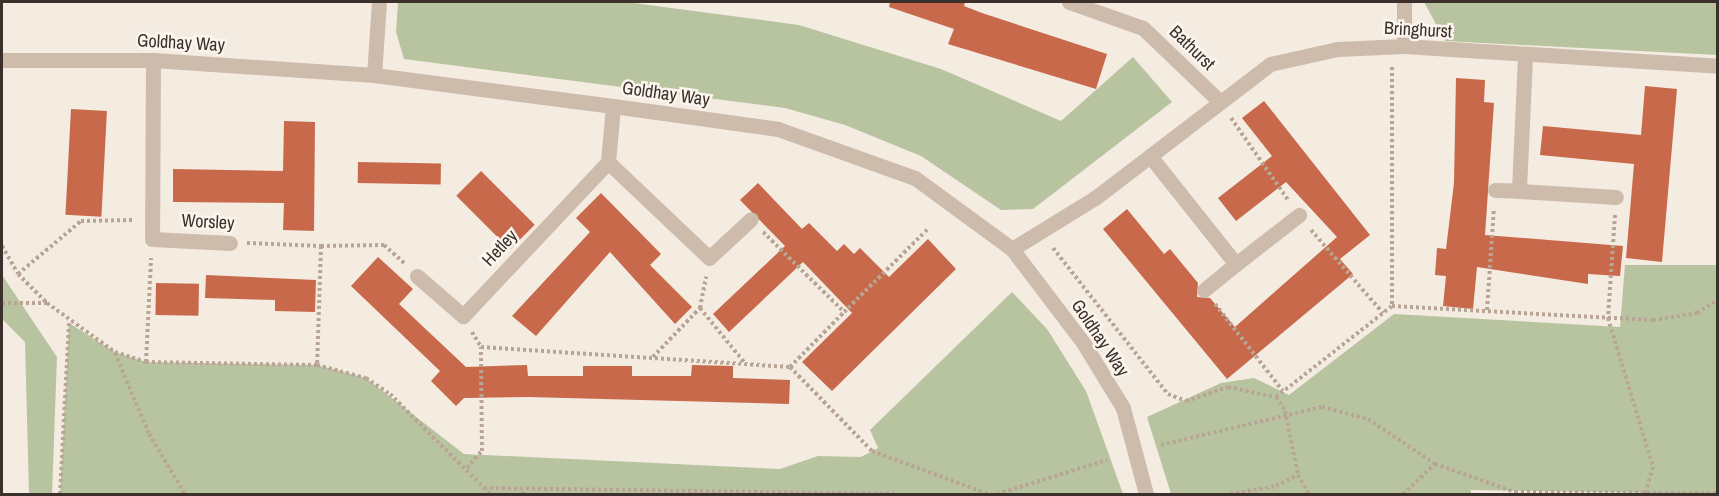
<!DOCTYPE html>
<style>
body{margin:0}
#map{position:relative;width:1719px;height:496px;overflow:hidden;background:#f4ebe1;font-family:"Archivo Narrow",sans-serif}
div>[style]{position:absolute}
.green>*{inset:0;background:#b8c4a0}
.building>*{inset:0;background:#c8694b;transform-origin:0 0}
.path>*{height:4px;margin-top:-2px;transform-origin:0;background:repeating-linear-gradient(90deg,#b9a596 0 3px,transparent 0 6px)}
.minor>*{height:15px;margin:-7.5px;padding:0 7.5px;transform-origin:7.5px;border-radius:7.5px;background:#cdbbac}
span{translate:-50% -50%;white-space:nowrap;text-align:center;line-height:1.15;-webkit-text-stroke:5px #fbf5ee;paint-order:stroke}
.street-label{font-size:18px;color:#3b302b}
.frame{position:absolute;inset:0;border:3px solid #3b302b;pointer-events:none}
</style>
<div id="map">
<div class="green">
<div style="clip-path:polygon(398px 2px,626px 2px,799px 25px,941px 69px,1061px 121px,1133px 57px,1172px 102px,1033px 209px,1001px 210px,921px 156px,845px 125px,785px 108px,404px 59px,396px 32px)"></div>
<div style="clip-path:polygon(1424px 2px,1717px 2px,1717px 55px,1445px 41px)"></div>
<div style="clip-path:polygon(1717px 255px,1717px 494px,1471px 490px,1471px 494px,1171px 494px,1147px 417px,1221px 383px,1254px 378px,1289px 395px,1394px 314px,1620px 327px,1625px 265px,1717px 265px)"></div>
<div style="clip-path:polygon(2px 275px,57px 357px,52px 494px,29px 494px,25px 342px,2px 319px)"></div>
<div style="clip-path:polygon(1012px 292px,1047px 329px,1086px 391px,1123px 494px,60px 494px,69px 323px,115px 352px,146px 362px,317px 365px,366px 378px,464px 454px,780px 469px,818px 456px,861px 457px,878px 448px,870px 430px)"></div>
</div>
<div class="building">
<div style="clip-path:polygon(890px 2px,965px 2px,964px 6px,982px 13px,1107px 54px,1096px 89px,948px 44px,954px 29px,889px 7px)"></div>
<div style="clip-path:polygon(1456px 78px,1485px 80px,1484px 102px,1494px 103px,1485px 235px,1623px 246px,1620px 276px,1588px 274px,1588px 284px,1477px 267px,1473px 309px,1443px 306px,1446px 276px,1435px 275px,1437px 248px,1446px 249px,1454px 183px)"></div>
<div style="clip-path:polygon(1645px 86px,1677px 89px,1662px 262px,1626px 258px,1634px 164px,1540px 155px,1543px 126px,1641px 135px)"></div>
<div style="clip-path:polygon(1264px 101px,1370px 235px,1340px 259px,1353px 274px,1227px 379px,1103px 229px,1127px 209px,1164px 254px,1170px 249px,1198px 283px,1197px 297px,1210px 298px,1235px 327px,1337px 237px,1286px 182px,1236px 221px,1218px 198px,1272px 156px,1242px 118px)"></div>
<div style="left:71px;top:109px;width:36px;height:106px;rotate:3deg"></div>
<div style="clip-path:polygon(284px 121px,315px 122px,314px 231px,283px 230px,284px 203px,173px 202px,173px 169px,283px 171px)"></div>
<div style="left:358px;top:162px;width:83px;height:21px;rotate:1deg"></div>
<div style="left:481px;top:171px;width:76px;height:35px;rotate:45deg"></div>
<div style="clip-path:polygon(758px 183px,802px 229px,809px 223px,837px 251px,844px 244px,854px 254px,860px 248px,889px 277px,928px 239px,956px 269px,832px 391px,802px 362px,852px 313px,803px 262px,729px 332px,713px 314px,785px 246px,740px 200px)"></div>
<div style="clip-path:polygon(601px 193px,661px 254px,650px 265px,692px 307px,675px 324px,610px 252px,536px 336px,512px 316px,590px 232px,576px 218px)"></div>
<div style="clip-path:polygon(378px 257px,413px 289px,399px 304px,466px 367px,527px 365px,528px 376px,583px 376px,583px 366px,632px 366px,632px 376px,691px 376px,692px 365px,733px 366px,733px 378px,790px 380px,789px 404px,528px 397px,464px 398px,456px 406px,431px 381px,440px 371px,351px 286px)"></div>
<div style="clip-path:polygon(206px 275px,316px 280px,315px 312px,275px 311px,275px 300px,205px 298px)"></div>
<div style="left:156px;top:283px;width:43px;height:32px;rotate:1deg"></div>
</div>
<div class="path">
<div style="left:1392px;top:67px;width:239px;rotate:90deg"></div>
<div style="left:1231px;top:118px;width:100px;rotate:55.2deg"></div>
<div style="left:1615px;top:215px;width:103px;rotate:93.9deg"></div>
<div style="left:1608px;top:318px;width:156px;rotate:73.2deg"></div>
<div style="left:1653px;top:467px;width:28px;rotate:107deg"></div>
<div style="left:1311px;top:230px;width:110px;rotate:49.1deg"></div>
<div style="left:763px;top:232px;width:114px;rotate:44.6deg"></div>
<div style="left:844px;top:312px;width:117px;rotate:-44.7deg"></div>
<div style="left:247px;top:243px;width:74px;rotate:2.3deg"></div>
<div style="left:321px;top:246px;width:119px;rotate:91.9deg"></div>
<div style="left:2px;top:246px;width:32px;rotate:60deg"></div>
<div style="left:18px;top:274px;width:41px;rotate:45deg"></div>
<div style="left:47px;top:303px;width:84px;rotate:35.8deg"></div>
<div style="left:115px;top:352px;width:33px;rotate:18deg"></div>
<div style="left:146px;top:362px;width:171px;rotate:1deg"></div>
<div style="left:317px;top:365px;width:51px;rotate:14.9deg"></div>
<div style="left:366px;top:378px;width:29px;rotate:34deg"></div>
<div style="left:390px;top:394px;width:141px;rotate:45deg"></div>
<div style="left:321px;top:246px;width:63px;rotate:-0.9deg"></div>
<div style="left:384px;top:245px;width:27px;rotate:42deg"></div>
<div style="left:1053px;top:248px;width:186px;rotate:51.8deg"></div>
<div style="left:1168px;top:394px;width:19px;rotate:21deg"></div>
<div style="left:1186px;top:401px;width:44px;rotate:-18.4deg"></div>
<div style="left:1228px;top:387px;width:49px;rotate:11.8deg"></div>
<div style="left:1276px;top:397px;width:17px;rotate:57deg"></div>
<div style="left:1285px;top:411px;width:65px;rotate:78.5deg"></div>
<div style="left:18px;top:274px;width:82px;rotate:-40.1deg"></div>
<div style="left:81px;top:221px;width:52px;rotate:-1.1deg"></div>
<div style="left:2px;top:303px;width:45px"></div>
<div style="left:1215px;top:304px;width:110px;rotate:52deg"></div>
<div style="left:700px;top:308px;width:70px;rotate:50.8deg"></div>
<div style="left:1487px;top:310px;width:102px;rotate:-86.1deg"></div>
<div style="left:472px;top:332px;width:17px;rotate:59deg"></div>
<div style="left:481px;top:347px;width:310px;rotate:3.7deg"></div>
<div style="left:790px;top:367px;width:77px;rotate:-45.5deg"></div>
<div style="left:115px;top:353px;width:88px;rotate:67.2deg"></div>
<div style="left:149px;top:434px;width:70px;rotate:59deg"></div>
<div style="left:653px;top:357px;width:68px;rotate:-46.2deg"></div>
<div style="left:700px;top:308px;width:32px;rotate:-79deg"></div>
<div style="left:146px;top:362px;width:104px;rotate:-87.2deg"></div>
<div style="left:790px;top:367px;width:117px;rotate:45.7deg"></div>
<div style="left:872px;top:451px;width:124px;rotate:20.3deg"></div>
<div style="left:1276px;top:397px;width:147px;rotate:-38.1deg"></div>
<div style="left:1392px;top:306px;width:261px;rotate:3.1deg"></div>
<div style="left:1653px;top:320px;width:45px;rotate:-9deg"></div>
<div style="left:1697px;top:313px;width:25px;rotate:-32deg"></div>
<div style="left:1161px;top:445px;width:165px;rotate:-13.3deg"></div>
<div style="left:1322px;top:407px;width:48px;rotate:14.6deg"></div>
<div style="left:1368px;top:419px;width:81px;rotate:33.9deg"></div>
<div style="left:1435px;top:464px;width:85px;rotate:19.3deg"></div>
<div style="left:1515px;top:492px;width:203px;rotate:0.3deg"></div>
<div style="left:467px;top:468px;width:23px;rotate:-49deg"></div>
<div style="left:482px;top:451px;width:104px;rotate:-90.6deg"></div>
<div style="left:484px;top:488px;width:410px;rotate:0.8deg"></div>
<div style="left:60px;top:494px;width:171px;rotate:-87deg"></div>
<div style="left:522px;top:494px;width:6px;rotate:-51deg"></div>
<div style="left:997px;top:494px;width:115px;rotate:-17.2deg"></div>
<div style="left:1230px;top:494px;width:47px;rotate:-9.9deg"></div>
<div style="left:1276px;top:486px;width:25px;rotate:-27deg"></div>
<div style="left:1298px;top:475px;width:22px;rotate:60deg"></div>
<div style="left:1403px;top:494px;width:44px;rotate:-43.2deg"></div>
</div>
<div class="minor">
<div style="left:1069px;top:2px;width:78px;rotate:19.4deg"></div>
<div style="left:1143px;top:28px;width:104px;rotate:43.8deg"></div>
<div style="left:1404px;top:46px;width:44px;rotate:-90deg"></div>
<div style="left:1525px;top:57px;width:134px;rotate:92.6deg"></div>
<div style="left:1519px;top:191px;width:97px;rotate:3.5deg"></div>
<div style="left:2px;top:60px;width:151px"></div>
<div style="left:153px;top:60px;width:222px;rotate:3.9deg"></div>
<div style="left:374px;top:75px;width:241px;rotate:7.4deg"></div>
<div style="left:613px;top:106px;width:167px;rotate:7.9deg"></div>
<div style="left:778px;top:129px;width:145px;rotate:19.7deg"></div>
<div style="left:915px;top:178px;width:120px;rotate:36.2deg"></div>
<div style="left:1012px;top:249px;width:119px;rotate:52.8deg"></div>
<div style="left:1084px;top:344px;width:75px;rotate:58.6deg"></div>
<div style="left:1123px;top:408px;width:89px;rotate:75deg"></div>
<div style="left:153px;top:60px;width:179px;rotate:90.3deg"></div>
<div style="left:152px;top:239px;width:78px;rotate:2.9deg"></div>
<div style="left:374px;top:75px;width:73px;rotate:-86.1deg"></div>
<div style="left:1150px;top:156px;width:138px;rotate:51.5deg"></div>
<div style="left:1236px;top:264px;width:80px;rotate:-37.9deg"></div>
<div style="left:608px;top:162px;width:139px;rotate:43.5deg"></div>
<div style="left:709px;top:258px;width:57px;rotate:-42.9deg"></div>
<div style="left:1495px;top:190px;width:24px;rotate:2deg"></div>
<div style="left:1012px;top:249px;width:97px;rotate:-31.6deg"></div>
<div style="left:1095px;top:198px;width:220px;rotate:-37.4deg"></div>
<div style="left:1270px;top:64px;width:69px;rotate:-12.6deg"></div>
<div style="left:1337px;top:49px;width:67px;rotate:-2.6deg"></div>
<div style="left:1404px;top:46px;width:315px;rotate:3.6deg"></div>
<div style="left:417px;top:276px;width:61px;rotate:41deg"></div>
<div style="left:463px;top:316px;width:212px;rotate:-46.7deg"></div>
<div style="left:608px;top:162px;width:56px;rotate:-84.9deg"></div>
<div style="left:1204px;top:290px;width:41px;rotate:-39.1deg"></div>
</div>
<div class="street-label">
<span style="left:1418px;top:30px;rotate:3deg">Bringhurst</span>
<span style="left:181px;top:43px;rotate:3deg">Goldhay Way</span>
<span style="left:1192px;top:48px;rotate:44deg">Bathurst</span>
<span style="left:666px;top:94px;rotate:8deg">Goldhay Way</span>
<span style="left:208px;top:222px;rotate:3deg">Worsley</span>
<span style="left:500px;top:248px;rotate:-47deg">Hetley</span>
<span style="left:1100px;top:338px;rotate:56deg">Goldhay Way</span>
</div>
<div class="frame"></div>
</div>
